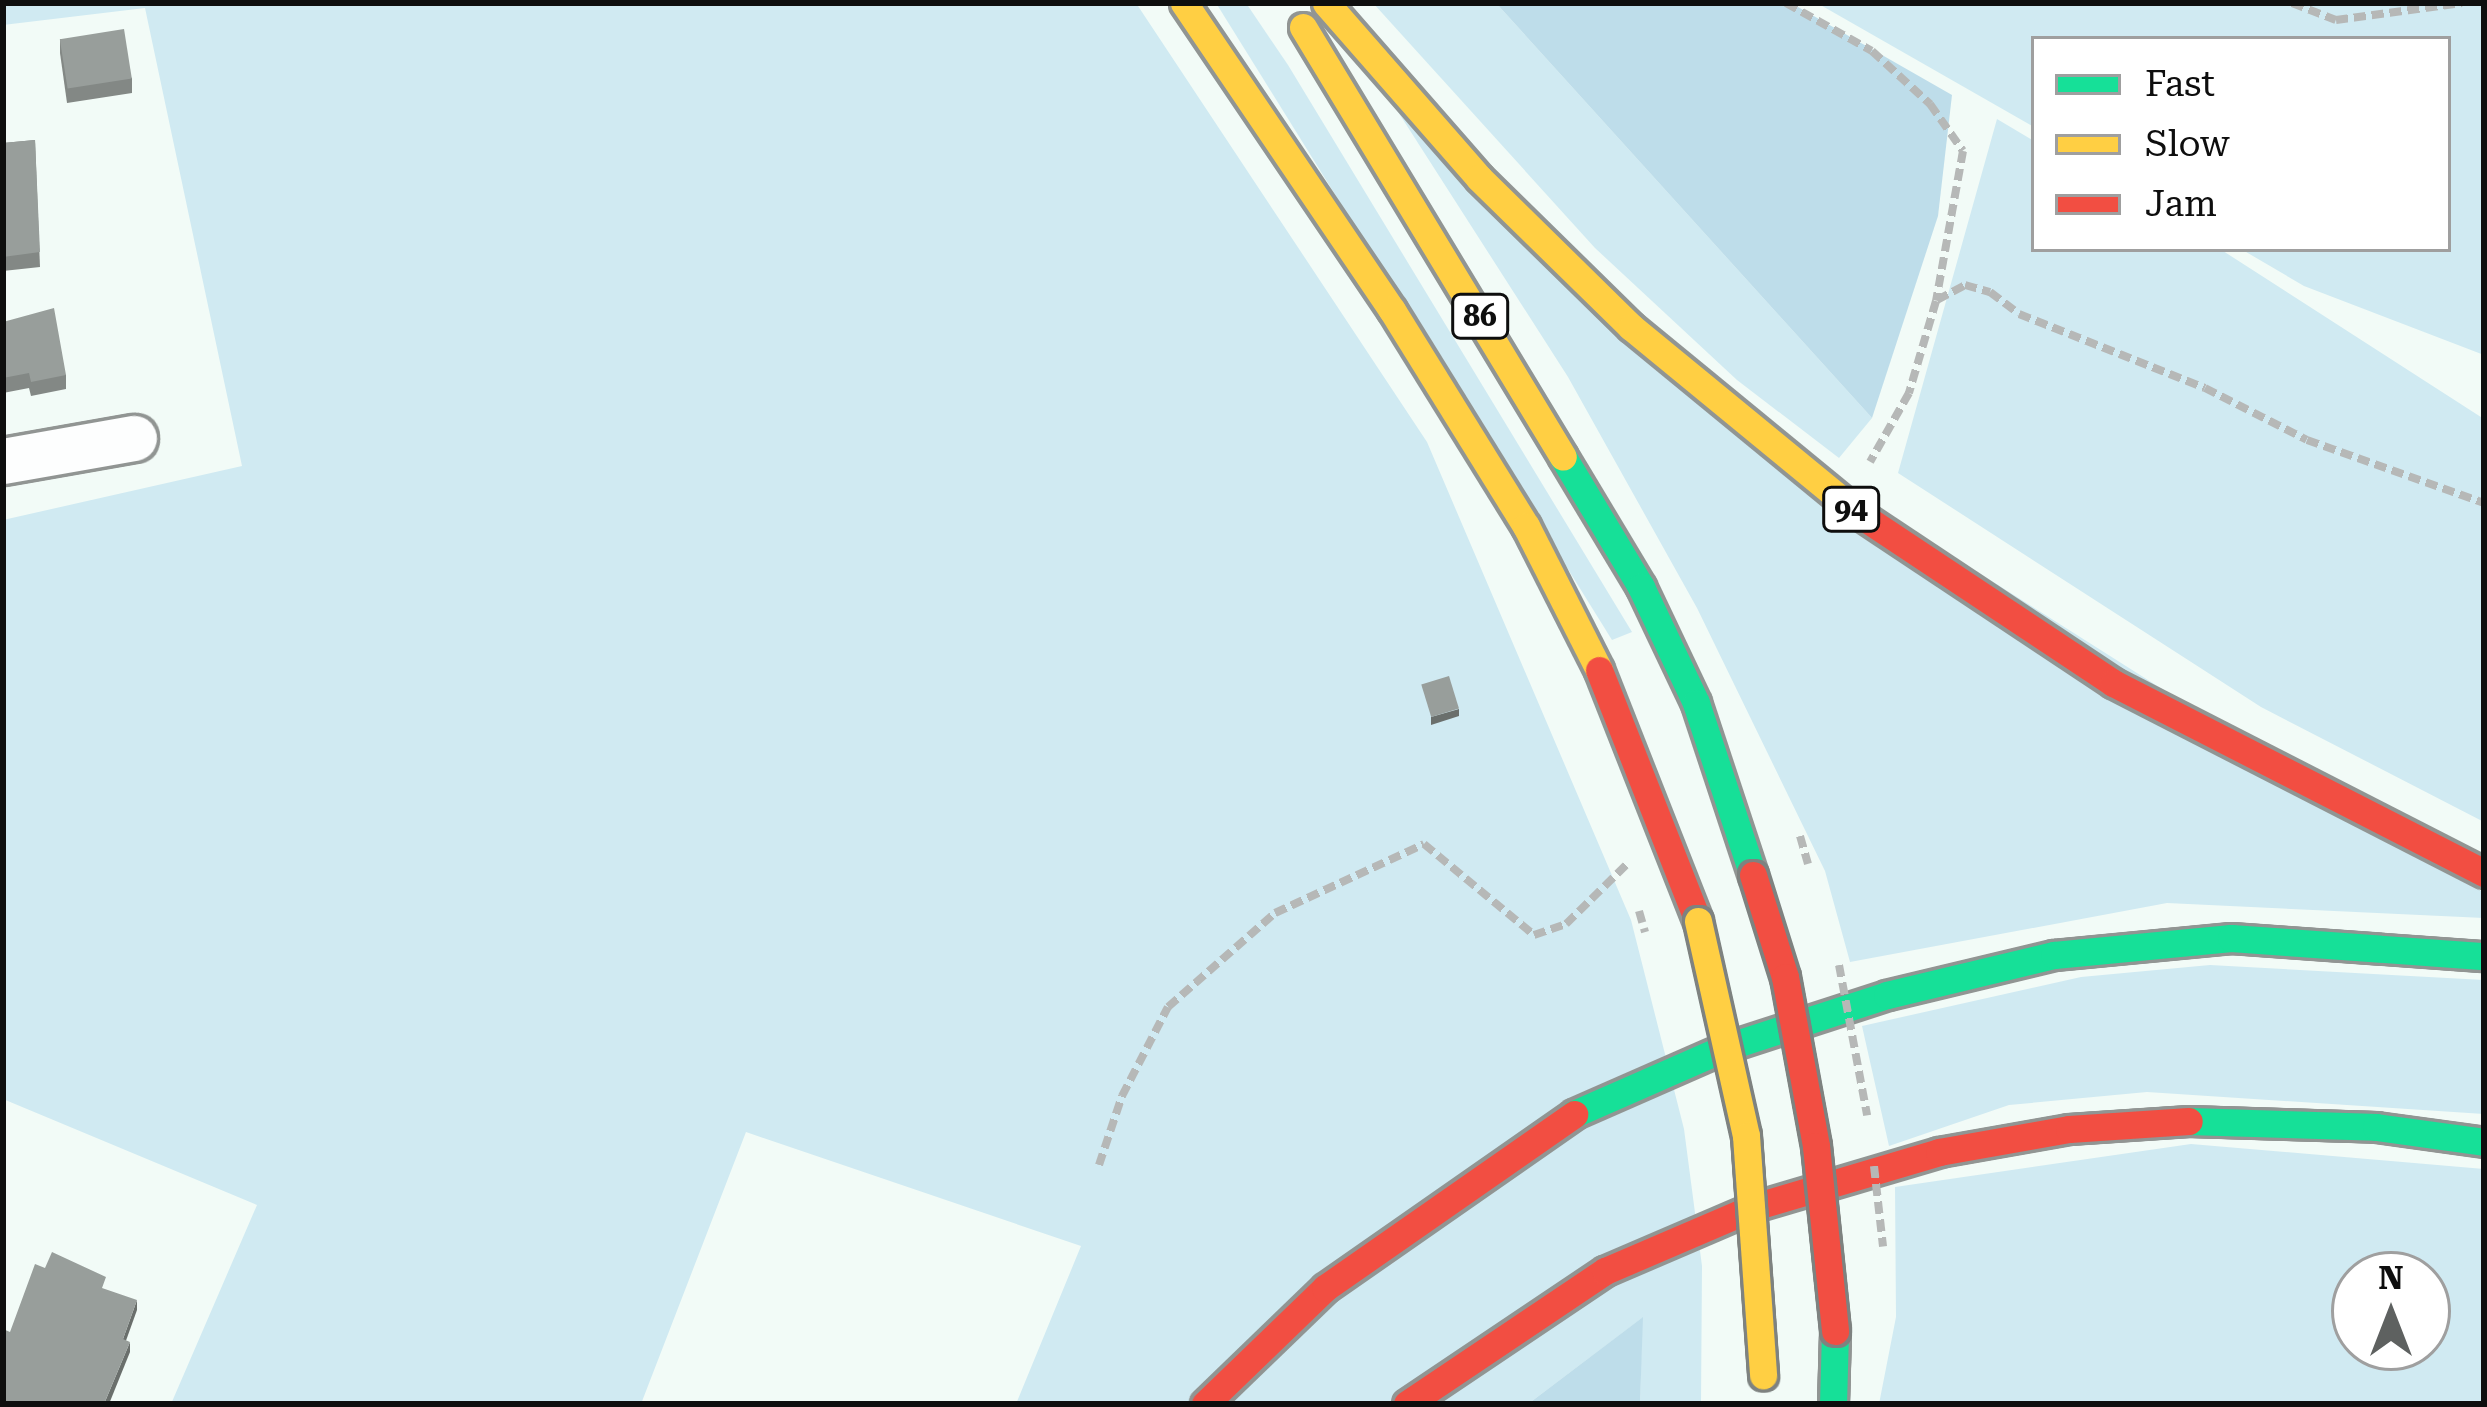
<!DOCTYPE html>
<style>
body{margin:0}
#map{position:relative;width:2487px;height:1407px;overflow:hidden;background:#f2fbf7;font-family:"Roboto Serif",serif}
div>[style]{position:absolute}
.green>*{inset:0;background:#d0eaf2}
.forest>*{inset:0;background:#beddea}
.path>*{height:8px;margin-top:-4px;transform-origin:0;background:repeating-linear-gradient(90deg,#b6b8b7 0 12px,transparent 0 18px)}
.roads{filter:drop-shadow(3px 0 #919593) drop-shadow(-3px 0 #919593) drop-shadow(0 3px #919593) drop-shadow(0 -3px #919593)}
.street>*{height:45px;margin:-22.5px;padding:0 22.5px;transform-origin:22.5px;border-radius:22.5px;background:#fdfefe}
.fast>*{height:27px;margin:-13.5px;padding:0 13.5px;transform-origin:13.5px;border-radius:13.5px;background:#16e098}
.slow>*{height:27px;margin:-13.5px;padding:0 13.5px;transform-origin:13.5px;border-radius:13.5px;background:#ffcf43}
.jam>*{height:27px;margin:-13.5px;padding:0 13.5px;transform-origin:13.5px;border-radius:13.5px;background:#f24e42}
.path-bridge>*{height:8px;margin-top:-4px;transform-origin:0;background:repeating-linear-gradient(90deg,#b6b8b7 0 12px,transparent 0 18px)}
.bridges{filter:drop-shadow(3px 0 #7e8280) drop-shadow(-3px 0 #7e8280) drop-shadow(0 3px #7e8280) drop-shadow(0 -3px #7e8280)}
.slow-bridge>*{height:27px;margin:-13.5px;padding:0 13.5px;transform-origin:13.5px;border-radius:13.5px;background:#ffcf43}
.jam-bridge>*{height:27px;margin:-13.5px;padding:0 13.5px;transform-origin:13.5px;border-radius:13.5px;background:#f24e42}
.wall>*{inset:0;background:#838885}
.shaded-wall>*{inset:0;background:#6a6f6c}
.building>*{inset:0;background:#989e9b;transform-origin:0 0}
span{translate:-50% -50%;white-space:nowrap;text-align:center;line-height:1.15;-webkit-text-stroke:12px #fff;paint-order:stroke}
.shield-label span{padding:3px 9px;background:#fff;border:3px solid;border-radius:9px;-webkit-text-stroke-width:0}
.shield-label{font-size:30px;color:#0e0e0e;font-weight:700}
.frame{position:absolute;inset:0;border:6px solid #0e0e0e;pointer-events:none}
.legend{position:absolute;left:2031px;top:36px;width:420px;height:216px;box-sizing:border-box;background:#fff;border:3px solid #9f9f9f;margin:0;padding:15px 21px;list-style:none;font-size:36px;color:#0e0e0e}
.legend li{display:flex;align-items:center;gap:24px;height:60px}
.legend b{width:60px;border:3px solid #9f9f9f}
.north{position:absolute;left:2331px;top:1251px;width:120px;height:120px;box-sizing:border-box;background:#fff;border:3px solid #9f9f9f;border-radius:50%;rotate:0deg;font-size:33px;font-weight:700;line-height:48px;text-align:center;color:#0e0e0e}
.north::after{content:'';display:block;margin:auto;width:42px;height:54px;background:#5e6160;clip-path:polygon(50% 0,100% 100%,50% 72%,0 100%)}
</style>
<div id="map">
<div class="green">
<div style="clip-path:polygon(3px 3px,1136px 3px,1427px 442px,1631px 920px,1684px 1129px,1702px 1266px,1701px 1404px,1640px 1404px,1642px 1318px,1528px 1404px,1016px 1404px,1081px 1246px,746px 1132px,641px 1404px,171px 1404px,257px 1205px,3px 1099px,3px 520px,242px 466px,145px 8px,3px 25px)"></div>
<div style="clip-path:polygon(1216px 3px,1246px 3px,1288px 65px,1632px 632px,1612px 640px)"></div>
<div style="clip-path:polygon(1373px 3px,1496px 3px,1872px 418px,1839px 458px,1737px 380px,1595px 248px)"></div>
<div style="clip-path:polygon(1817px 3px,2484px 3px,2484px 355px,2304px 286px,2241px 249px,2448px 249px,2448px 39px,2034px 39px,2034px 127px)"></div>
<div style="clip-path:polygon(1384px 90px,1654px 367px,2484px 893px,2484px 918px,2167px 903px,1850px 962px,1825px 871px,1697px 608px,1568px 377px)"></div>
<div style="clip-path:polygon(1997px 119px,2034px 141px,2034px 249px,2220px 249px,2484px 419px,2484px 822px,2261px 707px,1898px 473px)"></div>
<div style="clip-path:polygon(2210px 965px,2484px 980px,2484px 1114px,2147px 1092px,2009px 1105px,1889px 1146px,1862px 1026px,2081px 977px)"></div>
<div style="clip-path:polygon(evenodd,2191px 1144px,2484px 1169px,2484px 1404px,1879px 1404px,1896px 1317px,1895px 1187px,2191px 1144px,2355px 1275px,2427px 1275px,2427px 1347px,2355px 1347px,2355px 1275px)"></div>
</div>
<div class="forest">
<div style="clip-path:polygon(1496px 3px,1791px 3px,1952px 95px,1938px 216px,1872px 418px)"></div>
<div style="clip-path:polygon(1643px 1317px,1640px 1404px,1528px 1404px)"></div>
</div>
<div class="path">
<div style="left:1786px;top:3px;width:98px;rotate:29.2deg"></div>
<div style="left:1872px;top:51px;width:79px;rotate:42.4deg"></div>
<div style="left:1930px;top:104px;width:57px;rotate:54.9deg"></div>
<div style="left:1963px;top:151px;width:152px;rotate:100.2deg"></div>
<div style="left:1936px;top:301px;width:96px;rotate:106.4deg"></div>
<div style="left:1909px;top:393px;width:79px;rotate:119.5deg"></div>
<div style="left:2292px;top:3px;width:47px;rotate:21.1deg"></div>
<div style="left:2336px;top:20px;width:127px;rotate:-7.7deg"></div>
<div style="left:1937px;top:300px;width:32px;rotate:-28deg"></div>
<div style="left:1965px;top:285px;width:26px;rotate:16deg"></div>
<div style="left:1990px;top:292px;width:36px;rotate:37deg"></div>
<div style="left:2019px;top:314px;width:200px;rotate:21.7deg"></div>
<div style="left:2205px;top:388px;width:114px;rotate:27deg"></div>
<div style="left:2307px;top:440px;width:188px;rotate:19.6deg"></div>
<div style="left:1099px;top:1165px;width:73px;rotate:-71.6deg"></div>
<div style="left:1122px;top:1096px;width:100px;rotate:-62.7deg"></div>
<div style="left:1168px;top:1007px;width:142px;rotate:-41.3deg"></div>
<div style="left:1275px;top:913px;width:164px;rotate:-24.8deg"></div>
<div style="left:1424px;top:844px;width:143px;rotate:39.6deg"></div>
<div style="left:1534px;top:935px;width:34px;rotate:-19deg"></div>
<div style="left:1566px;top:924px;width:84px;rotate:-44.5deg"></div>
</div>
<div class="roads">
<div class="street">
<div style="left:3px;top:461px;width:133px;rotate:-10deg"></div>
</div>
<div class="fast">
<div style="left:1563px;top:457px;width:152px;rotate:59deg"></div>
<div style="left:1641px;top:587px;width:128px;rotate:64.6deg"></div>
<div style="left:1696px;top:703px;width:181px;rotate:71.7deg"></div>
<div style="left:1574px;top:1114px;width:164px;rotate:-23.7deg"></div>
<div style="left:1724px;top:1048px;width:171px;rotate:-18deg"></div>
<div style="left:1887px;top:995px;width:172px;rotate:-13.5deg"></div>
<div style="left:2054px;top:955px;width:178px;rotate:-5.5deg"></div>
<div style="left:2231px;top:938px;width:254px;rotate:4.1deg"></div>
<div style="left:2189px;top:1121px;width:187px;rotate:1.8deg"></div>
<div style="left:2376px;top:1127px;width:109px;rotate:7.9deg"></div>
<div style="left:1833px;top:1404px;width:73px;rotate:-88.4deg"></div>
</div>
<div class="slow">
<div style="left:1184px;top:3px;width:371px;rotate:55.9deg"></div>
<div style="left:1392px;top:310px;width:254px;rotate:58.2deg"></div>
<div style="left:1526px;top:526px;width:161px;rotate:63.1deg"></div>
<div style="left:1326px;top:3px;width:232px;rotate:48.8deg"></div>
<div style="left:1479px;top:178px;width:213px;rotate:44.4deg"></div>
<div style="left:1631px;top:327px;width:291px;rotate:39.4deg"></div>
<div style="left:1303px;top:27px;width:502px;rotate:58.84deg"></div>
</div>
<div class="jam">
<div style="left:1856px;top:512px;width:309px;rotate:33.6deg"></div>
<div style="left:2113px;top:683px;width:417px;rotate:27.1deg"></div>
<div style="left:1599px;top:670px;width:270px;rotate:68.5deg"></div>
<div style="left:1205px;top:1404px;width:167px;rotate:-44deg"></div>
<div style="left:1325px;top:1288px;width:304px;rotate:-34.9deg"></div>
<div style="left:1407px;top:1404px;width:239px;rotate:-33.9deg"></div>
<div style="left:1605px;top:1271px;width:165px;rotate:-23.2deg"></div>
<div style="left:1757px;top:1206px;width:190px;rotate:-16.5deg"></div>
<div style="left:1939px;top:1152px;width:132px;rotate:-10deg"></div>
<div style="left:2069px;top:1129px;width:120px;rotate:-3.8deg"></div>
</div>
</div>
<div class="path-bridge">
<div style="left:1800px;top:836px;width:29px;rotate:74deg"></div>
<div style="left:1639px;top:911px;width:22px;rotate:74deg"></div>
<div style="left:1839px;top:965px;width:153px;rotate:79.4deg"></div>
<div style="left:1874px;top:1166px;width:81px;rotate:83.6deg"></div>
</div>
<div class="bridges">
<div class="slow-bridge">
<div style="left:1698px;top:921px;width:220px;rotate:77.4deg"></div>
<div style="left:1746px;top:1136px;width:240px;rotate:85.9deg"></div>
</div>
<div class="jam-bridge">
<div style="left:1753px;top:875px;width:107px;rotate:72.6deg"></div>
<div style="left:1785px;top:977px;width:172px;rotate:79.6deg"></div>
<div style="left:1816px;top:1146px;width:186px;rotate:84.1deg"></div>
</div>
</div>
<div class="wall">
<div style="clip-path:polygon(60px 39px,132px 78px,132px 93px,67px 103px,60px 53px)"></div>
<div style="clip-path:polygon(35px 140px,40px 267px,3px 271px,3px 143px)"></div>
<div style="clip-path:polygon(3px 322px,66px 375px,66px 389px,31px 396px,29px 388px,3px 393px)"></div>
</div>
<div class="shaded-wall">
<div style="clip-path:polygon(1459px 709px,1459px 716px,1431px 725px,1431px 717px)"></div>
<div style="clip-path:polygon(137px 1300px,137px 1310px,123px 1349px,123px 1339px)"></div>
<div style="clip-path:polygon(130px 1342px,130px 1352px,109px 1404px,104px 1404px)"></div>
</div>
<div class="building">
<div style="left:124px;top:29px;width:50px;height:65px;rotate:81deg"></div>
<div style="clip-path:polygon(35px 140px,40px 252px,3px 257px,3px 143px)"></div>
<div style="clip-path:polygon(54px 308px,66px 375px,31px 382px,29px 373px,3px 378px,3px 322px)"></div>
<div style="left:1449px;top:676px;width:34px;height:29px;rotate:73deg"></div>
<div style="clip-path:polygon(52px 1252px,106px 1277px,102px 1288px,137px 1300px,123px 1339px,130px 1342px,104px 1404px,3px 1404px,3px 1329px,10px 1332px,35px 1264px,45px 1268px)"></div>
</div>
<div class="shield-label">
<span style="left:1480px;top:316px">86</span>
<span style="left:1851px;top:509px">94</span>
</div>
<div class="frame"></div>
<ul class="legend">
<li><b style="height:15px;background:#16e098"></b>Fast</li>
<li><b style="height:15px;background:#ffcf43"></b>Slow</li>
<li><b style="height:15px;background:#f24e42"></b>Jam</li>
</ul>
<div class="north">N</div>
</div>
